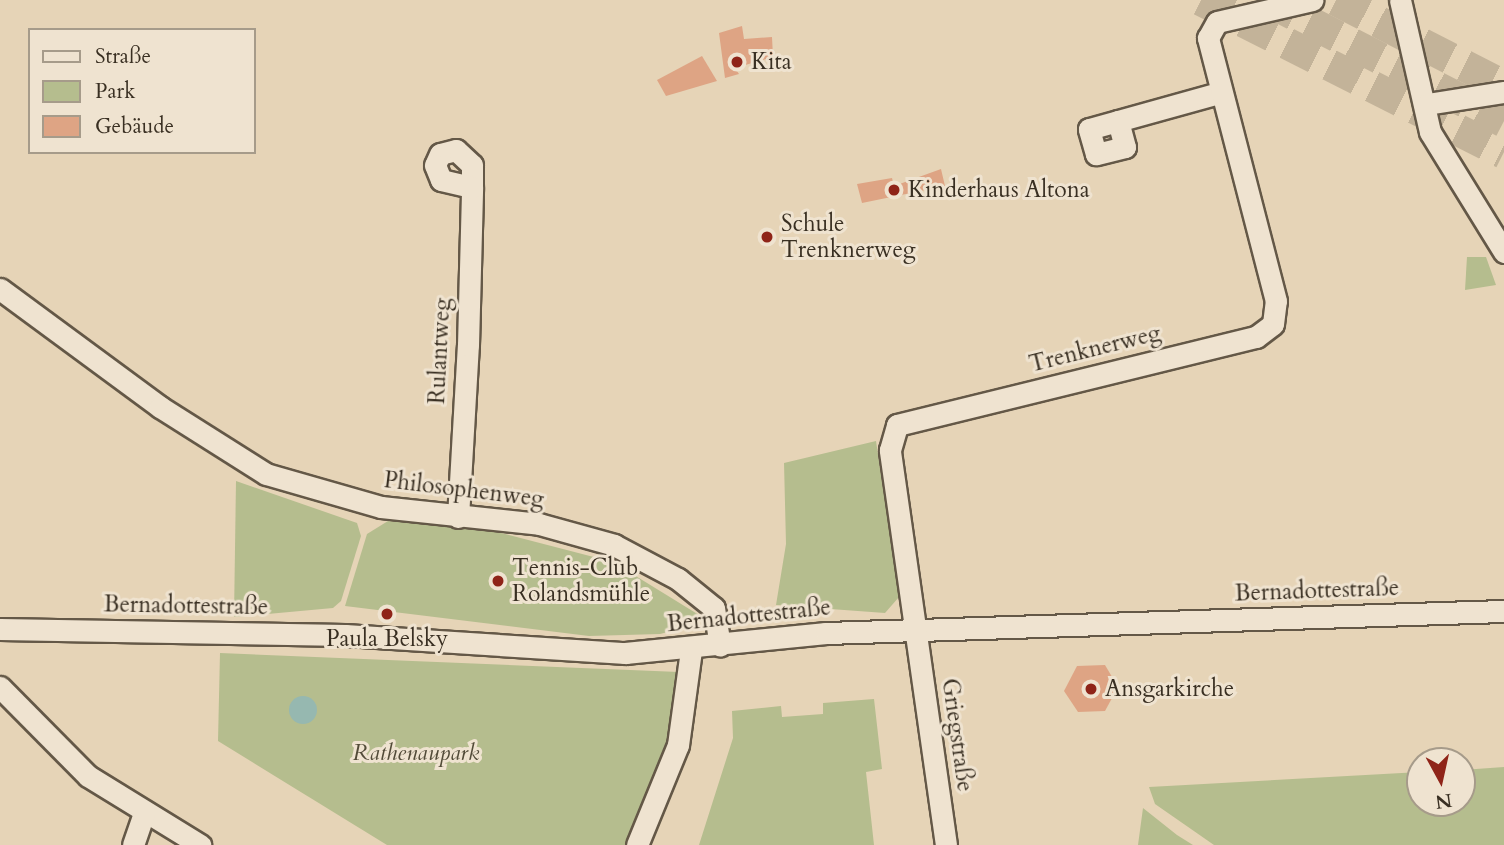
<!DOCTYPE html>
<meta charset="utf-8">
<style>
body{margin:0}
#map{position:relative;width:1504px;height:845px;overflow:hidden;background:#e6d4b7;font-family:Cardo,serif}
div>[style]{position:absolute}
.green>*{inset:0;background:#b5bd8e}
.water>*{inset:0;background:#96b8b0}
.round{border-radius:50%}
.building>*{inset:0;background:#dea484}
.highway-tunnel>*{height:32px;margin-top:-16px;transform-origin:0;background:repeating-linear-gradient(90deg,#c3b399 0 32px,transparent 0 48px)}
.roads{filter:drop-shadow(2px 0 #645847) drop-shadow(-2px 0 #645847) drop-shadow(0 2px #645847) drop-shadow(0 -2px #645847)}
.minor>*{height:21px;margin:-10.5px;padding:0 10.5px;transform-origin:10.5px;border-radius:10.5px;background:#efe3d0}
.dots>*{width:19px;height:19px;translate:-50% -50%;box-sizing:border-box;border:4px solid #efe3d0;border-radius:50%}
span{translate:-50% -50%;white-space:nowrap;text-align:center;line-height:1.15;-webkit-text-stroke:6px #efe3d0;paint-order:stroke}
.poi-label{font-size:23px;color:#392f22}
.left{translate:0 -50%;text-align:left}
.street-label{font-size:23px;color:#392f22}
.park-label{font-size:23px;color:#524b38;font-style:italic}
.legend{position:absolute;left:28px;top:28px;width:228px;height:126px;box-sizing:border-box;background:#efe3d0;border:2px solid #a69b8a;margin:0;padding:9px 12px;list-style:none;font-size:21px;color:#392f22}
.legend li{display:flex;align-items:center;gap:14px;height:35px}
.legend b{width:35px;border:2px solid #a69b8a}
.north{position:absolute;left:1406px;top:747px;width:70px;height:70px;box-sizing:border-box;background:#efe3d0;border:2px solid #a69b8a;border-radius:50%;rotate:172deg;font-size:19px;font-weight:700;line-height:28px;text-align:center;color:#392f22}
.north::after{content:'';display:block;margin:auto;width:24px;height:32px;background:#8f2418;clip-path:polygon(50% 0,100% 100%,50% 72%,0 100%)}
</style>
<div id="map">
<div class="green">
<div style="clip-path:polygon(1467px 257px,1486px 257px,1496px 285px,1465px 290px)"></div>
<div style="clip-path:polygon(876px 441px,899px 597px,885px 613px,776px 605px,786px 544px,784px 463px)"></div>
<div style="clip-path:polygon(236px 481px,357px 523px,361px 536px,341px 601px,333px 608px,234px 617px)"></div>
<div style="clip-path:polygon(388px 521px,474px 526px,613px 562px,699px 615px,699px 624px,660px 634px,589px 636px,345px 606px,367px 534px)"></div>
<div style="clip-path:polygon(220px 653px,679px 672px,680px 712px,630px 845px,387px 845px,218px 741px)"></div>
<div style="clip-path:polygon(874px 699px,882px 769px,866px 772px,874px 845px,699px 845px,733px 738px,732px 711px,781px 706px,782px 717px,823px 714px,823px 703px)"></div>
<div style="clip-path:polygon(1504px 767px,1504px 845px,1214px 845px,1155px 804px,1149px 787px,1420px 772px,1420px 803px,1462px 803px,1462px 770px)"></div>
<div style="clip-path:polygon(1143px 808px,1177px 835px,1193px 845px,1138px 845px)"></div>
</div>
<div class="water">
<div class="round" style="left:289px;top:696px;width:28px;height:28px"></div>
</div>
<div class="building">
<div style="clip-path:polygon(742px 26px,744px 39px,772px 37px,773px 57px,735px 68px,739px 74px,725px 78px,719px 33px)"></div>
<div style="clip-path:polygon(702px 56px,717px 81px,666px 96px,657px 80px)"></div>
<div style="clip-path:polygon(941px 169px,945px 186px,862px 203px,857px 184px,892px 178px,894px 186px)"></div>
<div style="clip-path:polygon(1105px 665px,1118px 687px,1105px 711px,1078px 712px,1064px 691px,1077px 666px)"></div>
</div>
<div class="highway-tunnel">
<div style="left:1201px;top:0;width:339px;rotate:26.8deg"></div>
<div style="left:1266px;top:0;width:267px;rotate:27.1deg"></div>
<div style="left:1336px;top:0;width:189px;rotate:27.1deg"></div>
</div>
<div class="roads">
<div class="minor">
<div style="left:1400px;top:0;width:135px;rotate:77.2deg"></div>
<div style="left:1430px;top:132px;width:141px;rotate:58.3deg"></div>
<div style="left:1427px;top:104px;width:78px;rotate:-8.9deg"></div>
<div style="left:1118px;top:121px;width:27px;rotate:75deg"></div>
<div style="left:1125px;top:147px;width:30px;rotate:166deg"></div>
<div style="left:1096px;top:154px;width:26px;rotate:-106deg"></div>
<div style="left:1089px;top:129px;width:135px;rotate:-15.5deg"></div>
<div style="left:0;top:289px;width:199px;rotate:36.4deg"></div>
<div style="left:160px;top:407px;width:125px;rotate:32.3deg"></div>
<div style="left:266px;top:474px;width:120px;rotate:16deg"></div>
<div style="left:381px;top:507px;width:159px;rotate:6.1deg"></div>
<div style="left:539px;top:524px;width:78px;rotate:15.6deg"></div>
<div style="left:614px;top:545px;width:72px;rotate:28deg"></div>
<div style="left:678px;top:579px;width:46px;rotate:38.9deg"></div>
<div style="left:714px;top:608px;width:38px;rotate:81deg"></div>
<div style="left:458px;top:517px;width:172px;rotate:-86.7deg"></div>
<div style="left:468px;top:345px;width:158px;rotate:-88.5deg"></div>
<div style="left:472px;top:187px;width:22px;rotate:-90deg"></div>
<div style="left:472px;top:165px;width:22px;rotate:-137deg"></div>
<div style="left:456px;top:150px;width:16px;rotate:166deg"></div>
<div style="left:440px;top:154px;width:12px;rotate:114deg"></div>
<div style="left:435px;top:165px;width:16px;rotate:68deg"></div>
<div style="left:441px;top:180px;width:32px;rotate:13deg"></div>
<div style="left:0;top:629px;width:345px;rotate:1deg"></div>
<div style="left:345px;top:635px;width:281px;rotate:3.7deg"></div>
<div style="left:625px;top:653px;width:202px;rotate:-5.7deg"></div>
<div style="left:826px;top:633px;width:678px;rotate:-1.86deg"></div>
<div style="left:0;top:687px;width:125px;rotate:45.3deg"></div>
<div style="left:88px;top:776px;width:132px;rotate:31.6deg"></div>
<div style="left:133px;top:845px;width:34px;rotate:-71deg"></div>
<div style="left:637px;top:845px;width:108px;rotate:-67.7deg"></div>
<div style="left:678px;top:745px;width:96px;rotate:-82.2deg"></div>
<div style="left:946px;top:845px;width:399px;rotate:-98.1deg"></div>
<div style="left:890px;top:450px;width:26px;rotate:-74deg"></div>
<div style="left:897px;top:425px;width:370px;rotate:-13.8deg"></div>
<div style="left:1256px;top:337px;width:21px;rotate:-37deg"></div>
<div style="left:1273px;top:324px;width:23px;rotate:-83deg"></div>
<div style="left:1276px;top:301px;width:272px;rotate:-104.5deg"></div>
<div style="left:1208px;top:38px;width:18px;rotate:-61deg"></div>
<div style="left:1217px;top:22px;width:98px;rotate:-13deg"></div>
</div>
</div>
<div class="dots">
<div style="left:737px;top:62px;background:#8f2418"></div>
<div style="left:894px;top:190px;background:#8f2418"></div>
<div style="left:767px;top:237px;background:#8f2418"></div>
<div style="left:498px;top:581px;background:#8f2418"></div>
<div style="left:387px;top:614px;background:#8f2418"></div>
<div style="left:1091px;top:689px;background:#8f2418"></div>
</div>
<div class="poi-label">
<span class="left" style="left:751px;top:62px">Kita</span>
<span class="left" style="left:908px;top:190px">Kinderhaus Altona</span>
<span class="left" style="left:781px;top:237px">Schule<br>Trenknerweg</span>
<span class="left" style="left:512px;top:581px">Tennis-Club<br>Rolandsmühle</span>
<span style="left:387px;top:639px">Paula Belsky</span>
<span class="left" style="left:1105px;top:689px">Ansgarkirche</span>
</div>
<div class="street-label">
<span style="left:1095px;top:349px;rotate:-14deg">Trenknerweg</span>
<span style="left:440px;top:351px;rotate:-87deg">Rulantweg</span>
<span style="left:464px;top:490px;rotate:7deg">Philosophenweg</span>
<span style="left:1317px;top:591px;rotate:-2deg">Bernadottestraße</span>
<span style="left:186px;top:606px;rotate:1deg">Bernadottestraße</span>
<span style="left:749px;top:616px;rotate:-6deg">Bernadottestraße</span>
<span style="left:957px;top:735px;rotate:82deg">Griegstraße</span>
</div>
<div class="park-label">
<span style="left:416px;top:753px">Rathenaupark</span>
</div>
<ul class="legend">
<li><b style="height:9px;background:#efe3d0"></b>Straße</li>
<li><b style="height:19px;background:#b5bd8e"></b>Park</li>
<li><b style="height:19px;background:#dea484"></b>Gebäude</li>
</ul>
<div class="north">N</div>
</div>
